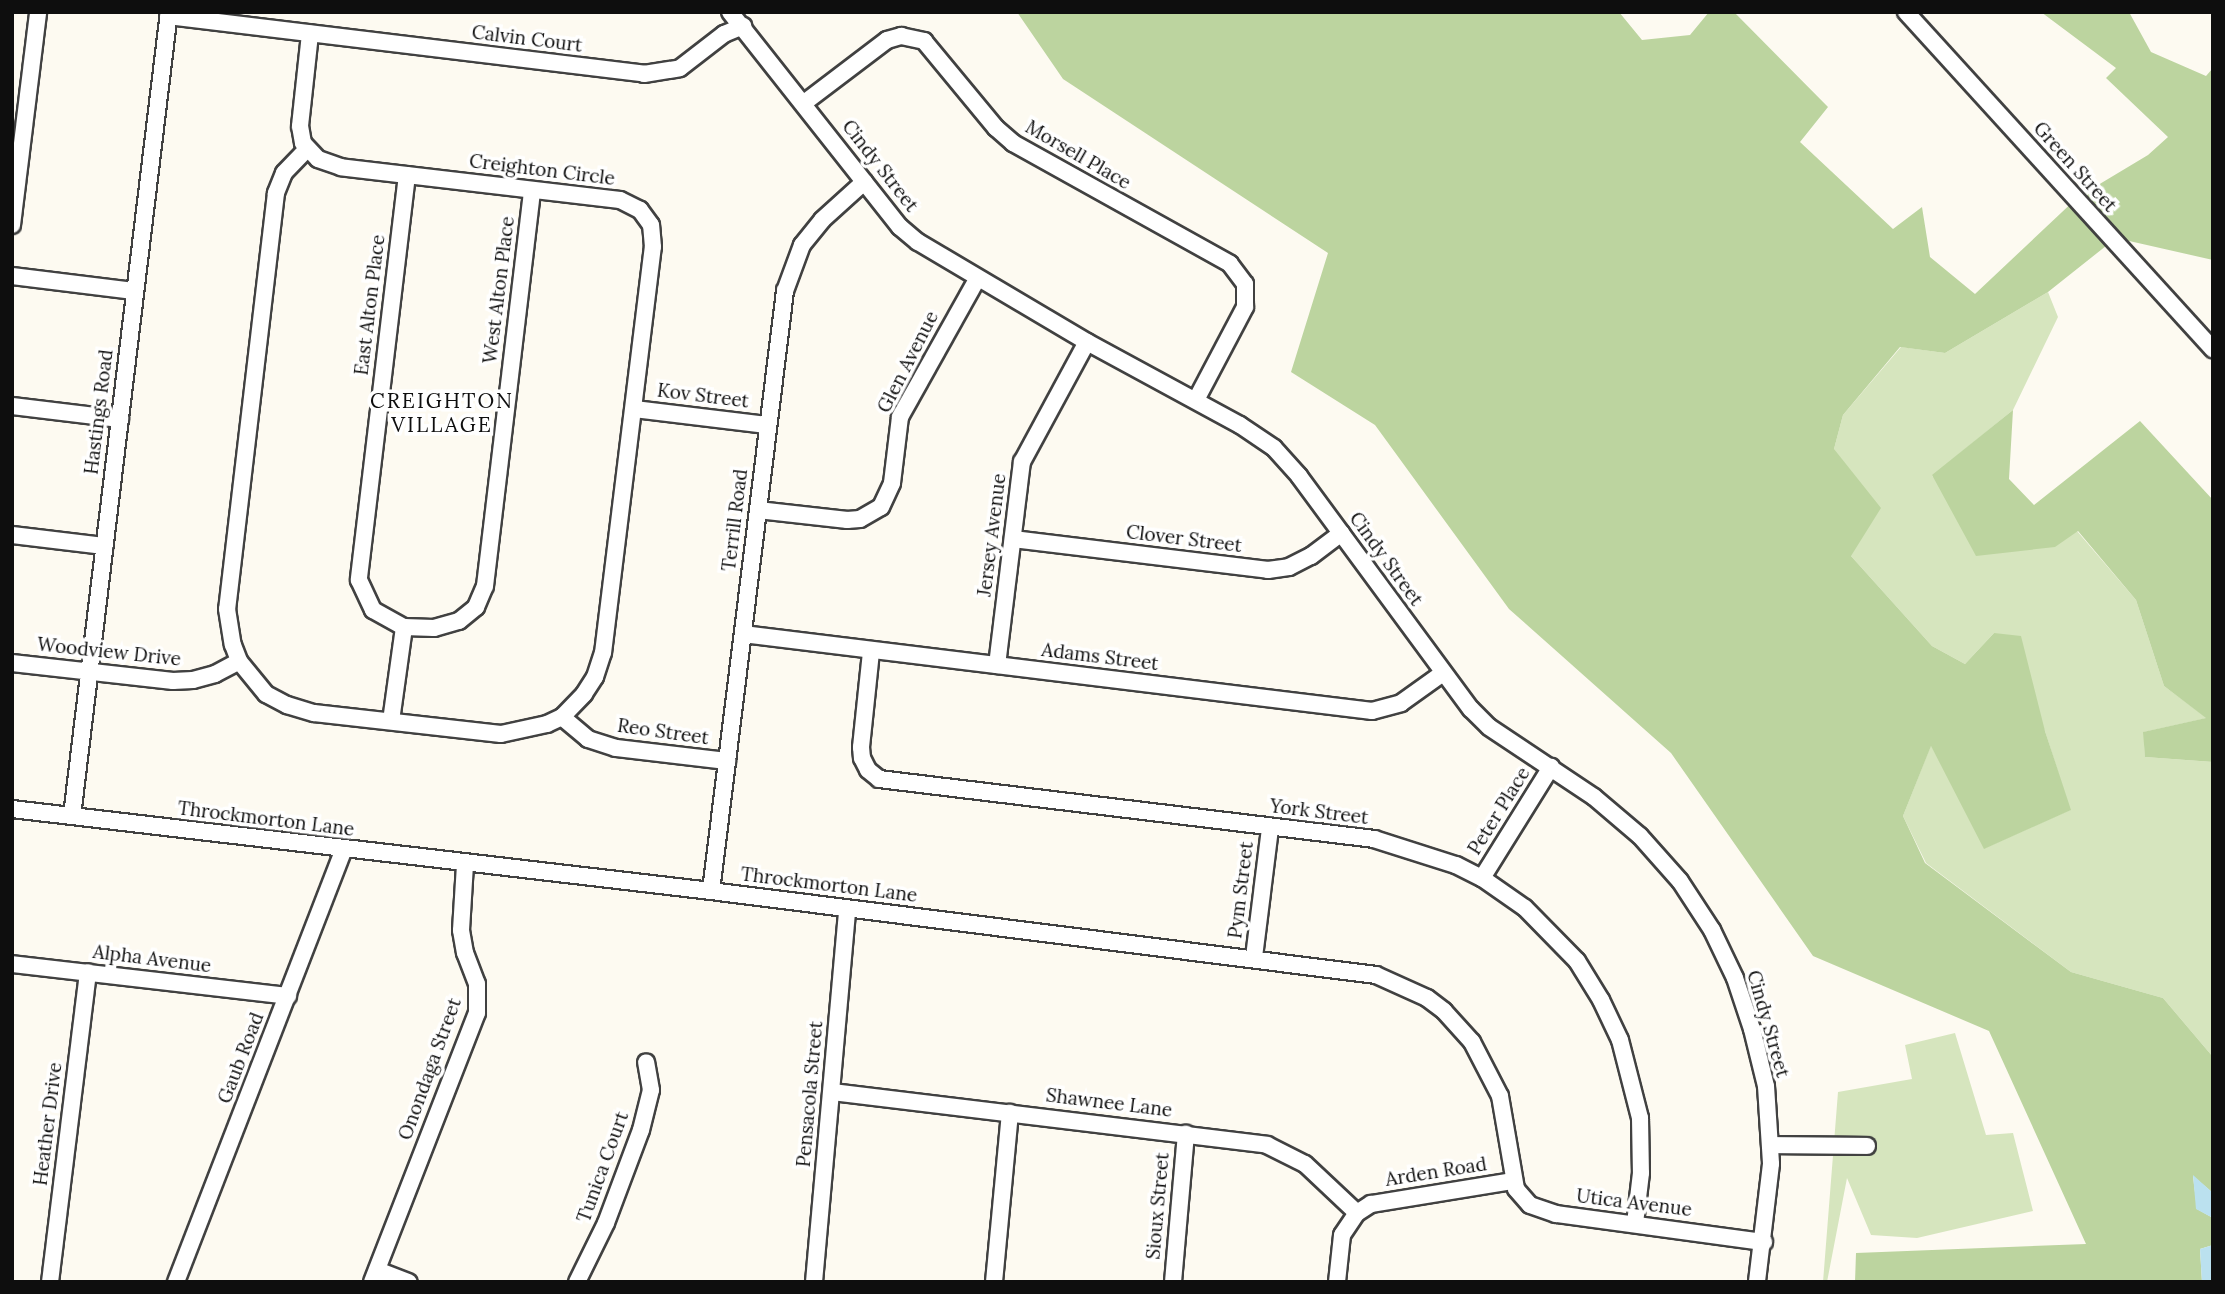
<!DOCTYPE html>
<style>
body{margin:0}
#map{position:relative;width:2225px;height:1294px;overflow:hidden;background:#fdfaf1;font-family:Lora,serif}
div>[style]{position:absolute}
.green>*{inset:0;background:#d6e5be}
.forest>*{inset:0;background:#bcd49f}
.water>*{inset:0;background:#bbe1ef}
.roads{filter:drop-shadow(2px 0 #414141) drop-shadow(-2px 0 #414141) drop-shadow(0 2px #414141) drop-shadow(0 -2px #414141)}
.minor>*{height:16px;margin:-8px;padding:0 8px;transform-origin:8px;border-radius:8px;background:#fff}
span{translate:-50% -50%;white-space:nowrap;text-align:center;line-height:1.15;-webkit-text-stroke:7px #fff;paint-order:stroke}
.street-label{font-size:19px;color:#0e0e0e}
.neighbourhood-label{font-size:21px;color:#0e0e0e;letter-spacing:2px}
.frame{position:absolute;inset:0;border:14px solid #0e0e0e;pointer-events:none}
</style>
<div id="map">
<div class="green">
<div style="clip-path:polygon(2048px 292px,2058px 317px,2013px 410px,1932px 476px,2077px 531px,2136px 600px,2164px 686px,2207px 718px,2144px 732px,2145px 757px,2213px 762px,2213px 1057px,2163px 998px,2071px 972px,1926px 863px,1903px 816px,1931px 745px,1985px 848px,2070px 810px,2045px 731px,1994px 633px,1965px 664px,1932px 646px,1851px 556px,1834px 449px,1843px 415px,1901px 347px,1945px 353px)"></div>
<div style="clip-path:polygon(1955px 1033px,1986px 1135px,2013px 1133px,2033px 1211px,1917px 1238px,1871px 1235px,1847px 1178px,1827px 1282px,1823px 1282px,1838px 1092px,1912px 1079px,1905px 1045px)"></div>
</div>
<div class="forest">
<div style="clip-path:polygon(1017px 12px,1619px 12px,1642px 40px,1690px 35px,1709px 12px,1734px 12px,1828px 107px,1800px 142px,1893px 229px,1922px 207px,1930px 257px,1975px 294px,2078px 197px,2148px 155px,2168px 137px,2106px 78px,2116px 68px,2041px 12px,2129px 12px,2151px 52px,2206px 76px,2213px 68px,2213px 260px,2116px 238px,2048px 292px,1945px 353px,1900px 347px,1843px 415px,1834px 449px,1881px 508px,1851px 556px,1932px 646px,1965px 664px,1994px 633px,2021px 636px,2045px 731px,2071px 810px,1984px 849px,1931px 746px,1903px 816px,1925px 863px,2071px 972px,2163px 998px,2213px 1057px,2213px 1193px,2193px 1176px,2197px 1209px,2213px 1218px,2213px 1245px,2200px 1249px,2202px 1282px,1855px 1282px,1856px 1253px,2086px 1244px,1989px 1031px,1813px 956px,1671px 753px,1509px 609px,1375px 425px,1291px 372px,1328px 253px,1063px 79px)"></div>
<div style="clip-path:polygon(2013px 410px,2009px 479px,2034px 505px,2140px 421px,2213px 500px,2213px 762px,2145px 757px,2143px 732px,2206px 718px,2164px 686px,2136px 600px,2078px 531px,2055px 547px,1976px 556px,1932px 475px)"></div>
</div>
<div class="water">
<div style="clip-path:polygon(2193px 1175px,2213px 1193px,2213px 1218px,2196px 1209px)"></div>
<div style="clip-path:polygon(2213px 1245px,2211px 1282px,2202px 1282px,2200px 1249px)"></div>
</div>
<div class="roads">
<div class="minor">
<div style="left:730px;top:12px;width:274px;rotate:51.7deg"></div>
<div style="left:900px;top:227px;width:23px;rotate:40deg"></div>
<div style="left:918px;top:242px;width:196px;rotate:30.6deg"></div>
<div style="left:1087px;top:342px;width:174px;rotate:28.5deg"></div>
<div style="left:1240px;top:425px;width:41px;rotate:34.1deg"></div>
<div style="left:1274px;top:448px;width:38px;rotate:48deg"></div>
<div style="left:1299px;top:476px;width:290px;rotate:53.6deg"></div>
<div style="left:1471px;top:709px;width:25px;rotate:45deg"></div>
<div style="left:1489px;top:727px;width:126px;rotate:33.7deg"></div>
<div style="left:1594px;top:797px;width:60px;rotate:40.3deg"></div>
<div style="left:1640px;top:836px;width:60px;rotate:48.4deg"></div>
<div style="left:1680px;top:881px;width:59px;rotate:56.9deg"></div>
<div style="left:1712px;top:930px;width:53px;rotate:64.4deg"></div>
<div style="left:1735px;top:978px;width:54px;rotate:71.6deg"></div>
<div style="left:1752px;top:1029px;width:59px;rotate:76.2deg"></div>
<div style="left:1766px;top:1086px;width:78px;rotate:86.3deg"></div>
<div style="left:1771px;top:1164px;width:119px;rotate:96.8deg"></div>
<div style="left:1906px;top:12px;width:456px;rotate:47.7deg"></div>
<div style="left:168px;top:16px;width:480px;rotate:6.9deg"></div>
<div style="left:644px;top:74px;width:36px;rotate:-9deg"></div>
<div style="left:680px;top:68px;width:56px;rotate:-37.7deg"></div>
<div style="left:724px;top:34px;width:21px;rotate:-23deg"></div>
<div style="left:804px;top:103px;width:104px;rotate:-37.2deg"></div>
<div style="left:887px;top:40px;width:15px;rotate:-16deg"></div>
<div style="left:901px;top:36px;width:24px;rotate:12deg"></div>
<div style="left:924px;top:41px;width:113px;rotate:50.4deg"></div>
<div style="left:996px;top:128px;width:23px;rotate:41deg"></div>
<div style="left:1013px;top:143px;width:248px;rotate:29.1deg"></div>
<div style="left:1230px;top:264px;width:25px;rotate:53deg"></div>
<div style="left:1245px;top:284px;width:23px;rotate:90deg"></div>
<div style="left:1245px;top:307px;width:105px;rotate:117.8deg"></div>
<div style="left:307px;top:149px;width:33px;rotate:134deg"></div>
<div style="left:284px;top:173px;width:22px;rotate:112deg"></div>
<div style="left:276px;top:193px;width:419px;rotate:96.7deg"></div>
<div style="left:227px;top:609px;width:36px;rotate:81deg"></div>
<div style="left:233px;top:645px;width:17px;rotate:69deg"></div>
<div style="left:239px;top:661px;width:43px;rotate:50.7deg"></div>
<div style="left:266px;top:694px;width:24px;rotate:28deg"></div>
<div style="left:287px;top:705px;width:28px;rotate:17deg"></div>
<div style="left:314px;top:713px;width:188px;rotate:6.4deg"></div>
<div style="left:501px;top:734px;width:47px;rotate:-12.3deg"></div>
<div style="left:547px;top:724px;width:17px;rotate:-25deg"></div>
<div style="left:562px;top:717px;width:32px;rotate:-46deg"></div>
<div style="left:584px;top:694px;width:20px;rotate:-57deg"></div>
<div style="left:595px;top:677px;width:25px;rotate:-72deg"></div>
<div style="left:603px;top:653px;width:409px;rotate:-83deg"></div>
<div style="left:653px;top:247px;width:22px;rotate:-95deg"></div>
<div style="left:651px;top:225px;width:19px;rotate:-126deg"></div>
<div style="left:640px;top:210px;width:22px;rotate:-153deg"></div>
<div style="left:620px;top:200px;width:281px;rotate:-173.3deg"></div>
<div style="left:341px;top:167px;width:24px;rotate:-161deg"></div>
<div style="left:318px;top:159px;width:22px;rotate:-133deg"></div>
<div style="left:303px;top:143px;width:17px;rotate:-100deg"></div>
<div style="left:300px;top:126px;width:93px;rotate:-83.8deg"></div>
<div style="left:407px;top:175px;width:408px;rotate:96.8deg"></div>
<div style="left:359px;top:580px;width:33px;rotate:65deg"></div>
<div style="left:373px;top:610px;width:35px;rotate:29deg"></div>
<div style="left:404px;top:627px;width:30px;rotate:2deg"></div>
<div style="left:434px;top:628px;width:26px;rotate:-16deg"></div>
<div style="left:459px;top:621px;width:22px;rotate:-39deg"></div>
<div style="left:476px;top:607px;width:23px;rotate:-67deg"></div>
<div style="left:485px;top:586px;width:398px;rotate:-83.2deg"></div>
<div style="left:12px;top:225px;width:215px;rotate:-83deg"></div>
<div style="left:12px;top:276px;width:123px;rotate:7deg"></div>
<div style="left:12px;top:406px;width:109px;rotate:6.9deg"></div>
<div style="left:634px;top:409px;width:134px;rotate:6.9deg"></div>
<div style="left:758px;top:510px;width:90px;rotate:6.4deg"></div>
<div style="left:847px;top:520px;width:13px;rotate:-4deg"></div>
<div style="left:860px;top:519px;width:24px;rotate:-30deg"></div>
<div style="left:881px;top:507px;width:26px;rotate:-65deg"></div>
<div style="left:892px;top:483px;width:66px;rotate:-83.1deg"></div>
<div style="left:900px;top:417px;width:158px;rotate:-60.8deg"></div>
<div style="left:12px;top:535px;width:93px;rotate:6.8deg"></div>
<div style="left:1013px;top:539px;width:257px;rotate:6.9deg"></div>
<div style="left:1268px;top:570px;width:21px;rotate:-8deg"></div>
<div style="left:1289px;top:567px;width:25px;rotate:-27deg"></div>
<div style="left:1311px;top:556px;width:38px;rotate:-37deg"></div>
<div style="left:743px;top:634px;width:634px;rotate:6.98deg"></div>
<div style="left:1372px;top:711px;width:30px;rotate:-15deg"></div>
<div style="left:1401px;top:703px;width:52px;rotate:-35.5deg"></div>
<div style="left:871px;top:652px;width:96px;rotate:96deg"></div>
<div style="left:861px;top:747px;width:11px;rotate:85deg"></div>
<div style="left:862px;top:758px;width:13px;rotate:63deg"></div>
<div style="left:868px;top:770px;width:14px;rotate:39deg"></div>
<div style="left:879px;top:779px;width:499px;rotate:6.9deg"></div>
<div style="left:1374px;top:839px;width:86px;rotate:17.6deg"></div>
<div style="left:1456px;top:865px;width:29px;rotate:27deg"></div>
<div style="left:1482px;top:878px;width:52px;rotate:34.9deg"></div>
<div style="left:1525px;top:908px;width:74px;rotate:45.5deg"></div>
<div style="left:1577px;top:961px;width:46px;rotate:58.4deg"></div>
<div style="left:1601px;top:1000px;width:44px;rotate:64.6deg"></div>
<div style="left:1620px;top:1040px;width:81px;rotate:75.6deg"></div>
<div style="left:1640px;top:1118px;width:55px;rotate:89deg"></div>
<div style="left:1641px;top:1173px;width:50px;rotate:96.8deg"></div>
<div style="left:12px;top:663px;width:162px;rotate:6.4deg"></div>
<div style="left:173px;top:681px;width:20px;rotate:-3deg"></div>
<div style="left:193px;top:680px;width:23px;rotate:-15deg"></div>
<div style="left:215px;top:674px;width:27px;rotate:-28deg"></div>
<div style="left:997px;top:665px;width:205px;rotate:-83deg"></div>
<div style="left:1022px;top:462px;width:136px;rotate:-61.6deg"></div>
<div style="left:562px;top:717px;width:34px;rotate:40deg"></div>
<div style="left:588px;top:739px;width:29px;rotate:18deg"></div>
<div style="left:616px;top:748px;width:112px;rotate:6.7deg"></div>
<div style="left:391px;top:721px;width:95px;rotate:-82.1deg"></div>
<div style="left:12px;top:809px;width:704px;rotate:6.69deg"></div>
<div style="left:711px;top:891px;width:670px;rotate:7.2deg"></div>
<div style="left:1376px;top:975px;width:56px;rotate:24.3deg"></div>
<div style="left:1427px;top:998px;width:21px;rotate:37deg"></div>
<div style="left:1444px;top:1011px;width:42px;rotate:47.9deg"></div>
<div style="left:1472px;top:1042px;width:61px;rotate:62.6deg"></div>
<div style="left:1500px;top:1096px;width:94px;rotate:80.2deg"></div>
<div style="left:1516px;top:1189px;width:21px;rotate:49deg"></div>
<div style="left:1530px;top:1205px;width:28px;rotate:19deg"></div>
<div style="left:1556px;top:1214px;width:210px;rotate:7.7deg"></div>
<div style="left:72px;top:816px;width:810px;rotate:-83.12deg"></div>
<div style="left:1482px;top:878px;width:131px;rotate:-58.1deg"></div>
<div style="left:711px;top:891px;width:605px;rotate:-82.97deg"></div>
<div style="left:785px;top:291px;width:49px;rotate:-69.7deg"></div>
<div style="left:802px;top:245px;width:32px;rotate:-51deg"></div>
<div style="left:822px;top:220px;width:57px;rotate:-42.1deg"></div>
<div style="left:1254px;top:957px;width:130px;rotate:-82.9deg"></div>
<div style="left:12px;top:964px;width:278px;rotate:6.6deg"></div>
<div style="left:832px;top:1092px;width:438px;rotate:6.9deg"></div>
<div style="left:1267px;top:1145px;width:42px;rotate:26.6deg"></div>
<div style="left:1305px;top:1164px;width:71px;rotate:43.3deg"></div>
<div style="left:1771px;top:1145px;width:96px;rotate:0.6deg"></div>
<div style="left:377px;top:1270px;width:34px;rotate:21deg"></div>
<div style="left:50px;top:1282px;width:312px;rotate:-83deg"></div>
<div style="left:176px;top:1282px;width:464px;rotate:-68.8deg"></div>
<div style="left:372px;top:1282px;width:289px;rotate:-68.7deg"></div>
<div style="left:477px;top:1013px;width:29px;rotate:-90deg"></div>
<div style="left:477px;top:984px;width:33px;rotate:-111deg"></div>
<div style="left:465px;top:953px;width:23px;rotate:-100deg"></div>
<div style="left:461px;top:930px;width:66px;rotate:-86.5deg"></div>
<div style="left:577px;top:1282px;width:66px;rotate:-63.8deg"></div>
<div style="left:606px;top:1223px;width:99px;rotate:-69.4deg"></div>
<div style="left:641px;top:1130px;width:41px;rotate:-76deg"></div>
<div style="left:651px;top:1090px;width:28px;rotate:-100deg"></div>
<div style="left:814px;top:1282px;width:373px;rotate:-84.9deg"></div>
<div style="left:994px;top:1282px;width:170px;rotate:-84.6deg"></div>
<div style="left:1173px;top:1282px;width:149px;rotate:-85deg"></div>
<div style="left:1337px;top:1282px;width:47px;rotate:-83.9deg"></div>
<div style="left:1342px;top:1235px;width:27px;rotate:-56deg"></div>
<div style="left:1357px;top:1213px;width:17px;rotate:-33deg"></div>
<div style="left:1371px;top:1204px;width:144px;rotate:-9.2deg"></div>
</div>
</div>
<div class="street-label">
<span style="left:527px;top:39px;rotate:7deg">Calvin Court</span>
<span style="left:1078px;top:155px;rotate:30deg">Morsell Place</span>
<span style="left:880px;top:166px;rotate:52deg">Cindy Street</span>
<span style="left:2075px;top:167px;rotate:48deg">Green Street</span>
<span style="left:542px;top:170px;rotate:7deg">Creighton Circle</span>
<span style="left:499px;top:290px;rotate:-83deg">West Alton Place</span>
<span style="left:370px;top:305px;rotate:-83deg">East Alton Place</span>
<span style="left:908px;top:362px;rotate:-63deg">Glen Avenue</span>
<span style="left:703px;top:396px;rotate:7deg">Kov Street</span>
<span style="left:99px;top:412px;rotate:-83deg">Hastings Road</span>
<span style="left:735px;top:520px;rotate:-83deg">Terrill Road</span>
<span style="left:992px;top:535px;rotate:-83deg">Jersey Avenue</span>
<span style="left:1184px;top:539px;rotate:7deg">Clover Street</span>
<span style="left:1386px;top:559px;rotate:54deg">Cindy Street</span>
<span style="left:109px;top:652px;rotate:6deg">Woodview Drive</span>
<span style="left:1100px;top:657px;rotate:7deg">Adams Street</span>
<span style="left:663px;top:732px;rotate:8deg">Reo Street</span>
<span style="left:1499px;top:811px;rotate:-58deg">Peter Place</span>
<span style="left:1319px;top:812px;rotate:7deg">York Street</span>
<span style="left:266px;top:819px;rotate:7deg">Throckmorton Lane</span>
<span style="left:829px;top:885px;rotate:7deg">Throckmorton Lane</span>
<span style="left:1241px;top:890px;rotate:-83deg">Pym Street</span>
<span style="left:152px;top:959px;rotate:7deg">Alpha Avenue</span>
<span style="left:1768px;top:1024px;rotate:74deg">Cindy Street</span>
<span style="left:241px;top:1058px;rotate:-69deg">Gaub Road</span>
<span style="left:430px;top:1069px;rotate:-70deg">Onondaga Street</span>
<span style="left:810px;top:1094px;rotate:-85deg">Pensacola Street</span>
<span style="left:1109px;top:1103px;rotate:7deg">Shawnee Lane</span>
<span style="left:48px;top:1124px;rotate:-83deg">Heather Drive</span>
<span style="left:603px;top:1167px;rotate:-70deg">Tunica Court</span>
<span style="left:1436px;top:1172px;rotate:-9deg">Arden Road</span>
<span style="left:1634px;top:1203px;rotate:7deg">Utica Avenue</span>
<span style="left:1158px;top:1206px;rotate:-85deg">Sioux Street</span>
</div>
<div class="neighbourhood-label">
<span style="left:442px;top:413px">CREIGHTON<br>VILLAGE</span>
</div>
<div class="frame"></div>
</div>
